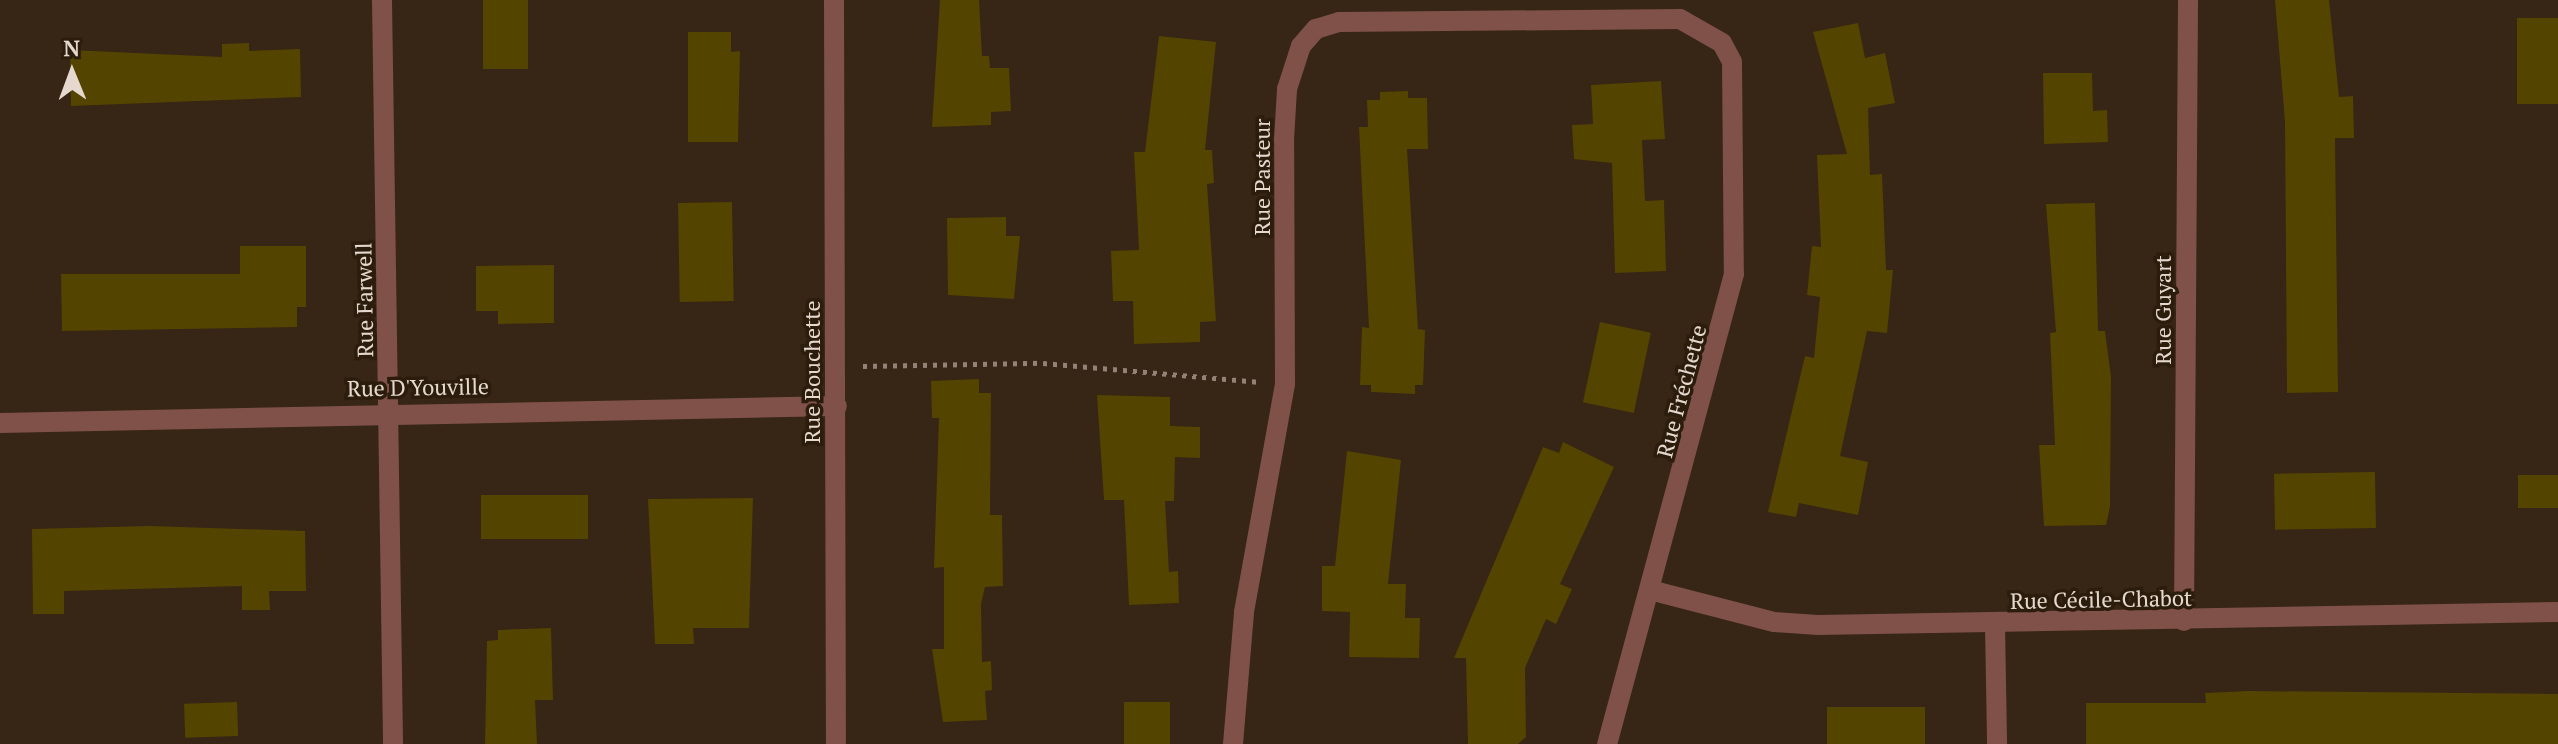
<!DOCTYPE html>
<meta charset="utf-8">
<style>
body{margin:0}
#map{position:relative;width:2558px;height:744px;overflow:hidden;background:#372515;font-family:"PT Serif",serif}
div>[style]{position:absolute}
.building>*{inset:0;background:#534400;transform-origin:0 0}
.path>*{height:5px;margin-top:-2.5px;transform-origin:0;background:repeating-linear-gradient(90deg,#928376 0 4px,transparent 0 10px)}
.minor>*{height:20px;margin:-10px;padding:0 10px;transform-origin:10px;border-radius:10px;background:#7f5148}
span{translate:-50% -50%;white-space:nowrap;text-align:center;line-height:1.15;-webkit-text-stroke:7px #2c1c0c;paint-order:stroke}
.street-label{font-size:22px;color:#e5d9cf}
.north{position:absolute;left:32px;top:32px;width:80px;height:80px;-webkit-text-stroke:6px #2c1c0c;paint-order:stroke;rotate:359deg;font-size:22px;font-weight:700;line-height:32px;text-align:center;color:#e5d9cf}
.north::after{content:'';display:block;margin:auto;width:28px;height:36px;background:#e5d9cf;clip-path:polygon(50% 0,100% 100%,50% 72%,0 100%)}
</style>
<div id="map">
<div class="building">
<div style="left:483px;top:0;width:45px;height:69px"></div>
<div style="clip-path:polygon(940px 0,979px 0,982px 56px,989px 56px,990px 68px,1009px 68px,1011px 111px,991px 112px,991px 125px,932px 127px)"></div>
<div style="clip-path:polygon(2275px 0,2329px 0,2339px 97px,2353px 96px,2354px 138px,2335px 138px,2338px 392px,2287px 393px,2285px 122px)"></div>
<div style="left:2517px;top:18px;width:41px;height:86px"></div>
<div style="clip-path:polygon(1858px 23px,1865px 58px,1885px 53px,1895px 103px,1868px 108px,1870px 175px,1882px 174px,1886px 270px,1893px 270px,1887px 333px,1867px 331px,1840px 456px,1868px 462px,1858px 515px,1799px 503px,1796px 517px,1768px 512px,1805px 356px,1814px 358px,1820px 297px,1807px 295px,1812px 246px,1821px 247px,1817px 155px,1847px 154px,1813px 32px)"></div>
<div style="clip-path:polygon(688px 32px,731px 32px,731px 52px,740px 51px,738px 142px,688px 142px)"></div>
<div style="clip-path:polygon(1159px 36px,1216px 42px,1205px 150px,1212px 150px,1214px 183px,1207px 184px,1216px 321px,1200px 322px,1200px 342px,1134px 344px,1133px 301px,1113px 301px,1111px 251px,1139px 250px,1134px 152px,1145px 152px)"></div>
<div style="clip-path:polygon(249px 43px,249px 51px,300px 49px,301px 97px,71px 106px,70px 50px,222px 57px,222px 44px)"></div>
<div style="clip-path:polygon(2043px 73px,2092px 73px,2093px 111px,2107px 110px,2108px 142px,2044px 144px)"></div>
<div style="clip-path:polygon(1661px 81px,1665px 139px,1642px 140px,1645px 201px,1664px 200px,1666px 271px,1615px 273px,1612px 163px,1574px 159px,1572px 125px,1593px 124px,1591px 85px)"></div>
<div style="clip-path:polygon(1408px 91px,1408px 98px,1427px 98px,1428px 149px,1407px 149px,1418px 329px,1425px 330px,1423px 385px,1415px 385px,1415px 394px,1371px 392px,1371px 385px,1360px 385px,1362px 327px,1369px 328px,1359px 127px,1368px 127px,1367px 100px,1380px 100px,1380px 92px)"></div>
<div style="left:732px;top:202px;width:99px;height:54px;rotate:89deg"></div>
<div style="clip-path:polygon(2095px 203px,2098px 331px,2105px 331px,2111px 377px,2110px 507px,2106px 525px,2044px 526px,2039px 445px,2055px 445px,2050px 333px,2056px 332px,2046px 204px)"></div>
<div style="clip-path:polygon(1006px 217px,1006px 236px,1020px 236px,1014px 299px,948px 295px,947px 218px)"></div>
<div style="clip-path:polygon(240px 246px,306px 246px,306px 307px,297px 307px,297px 327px,62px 331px,61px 274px,240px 274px)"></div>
<div style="clip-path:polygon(554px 265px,554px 323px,498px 324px,498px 311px,476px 311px,476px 266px)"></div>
<div style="left:1600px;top:322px;width:52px;height:82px;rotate:12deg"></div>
<div style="clip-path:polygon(979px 379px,979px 393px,991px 393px,990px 515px,1002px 515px,1003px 586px,985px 587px,981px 604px,982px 662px,991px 661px,992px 690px,985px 691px,987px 720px,943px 722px,932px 649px,944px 649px,944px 567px,934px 568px,939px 418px,932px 418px,931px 381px)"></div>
<div style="clip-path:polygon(1097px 395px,1170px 397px,1170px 426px,1200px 427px,1200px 458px,1175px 457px,1174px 501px,1165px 501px,1169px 572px,1178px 571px,1179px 603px,1129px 605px,1124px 500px,1104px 500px)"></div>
<div style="clip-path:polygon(1563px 442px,1614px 467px,1560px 584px,1572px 589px,1556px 624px,1546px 619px,1525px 668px,1526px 737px,1518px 744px,1468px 744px,1466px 658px,1454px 658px,1543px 447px,1559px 453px)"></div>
<div style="clip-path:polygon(1347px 451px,1401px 460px,1388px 584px,1406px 584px,1405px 618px,1420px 618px,1419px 658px,1349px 657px,1350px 612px,1322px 611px,1322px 566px,1335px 566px)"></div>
<div style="left:2375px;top:472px;width:56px;height:101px;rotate:89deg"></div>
<div style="left:2558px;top:475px;width:33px;height:40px;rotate:90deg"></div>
<div style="left:588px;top:495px;width:44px;height:107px;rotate:90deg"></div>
<div style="clip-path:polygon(753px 498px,749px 628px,693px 628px,694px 644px,655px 644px,648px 499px)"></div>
<div style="clip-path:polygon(149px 526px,305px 531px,306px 591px,269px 591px,270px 610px,242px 610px,242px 586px,64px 591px,64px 614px,33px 614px,32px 529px)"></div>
<div style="clip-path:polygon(551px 628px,553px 700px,535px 700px,537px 744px,485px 744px,487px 641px,498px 640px,498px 630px)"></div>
<div style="clip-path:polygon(2249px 691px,2558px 694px,2558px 744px,2086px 744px,2086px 703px,2206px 703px,2205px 693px)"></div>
<div style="left:237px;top:702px;width:34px;height:53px;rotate:88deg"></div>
<div style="left:1170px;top:702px;width:42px;height:46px;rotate:90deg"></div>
<div style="left:1925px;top:707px;width:37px;height:98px;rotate:90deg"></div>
</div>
<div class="path">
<div style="left:863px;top:366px;width:180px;rotate:-1deg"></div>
<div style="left:1043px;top:363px;width:218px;rotate:5deg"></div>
</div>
<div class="minor">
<div style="left:382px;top:0;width:744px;rotate:89.15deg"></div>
<div style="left:834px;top:0;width:744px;rotate:89.85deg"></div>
<div style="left:0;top:423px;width:837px;rotate:-1.16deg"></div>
<div style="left:1650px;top:590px;width:128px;rotate:14.5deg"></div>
<div style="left:1774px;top:622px;width:44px;rotate:3.9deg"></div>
<div style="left:1818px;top:625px;width:740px;rotate:-1.01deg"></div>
<div style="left:2184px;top:621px;width:621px;rotate:-89.63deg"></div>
<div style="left:1995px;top:625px;width:119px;rotate:89deg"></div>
<div style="left:1233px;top:744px;width:132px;rotate:-85.2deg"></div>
<div style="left:1244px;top:612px;width:232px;rotate:-79.8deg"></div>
<div style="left:1285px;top:384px;width:244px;rotate:-90.2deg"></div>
<div style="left:1284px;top:140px;width:51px;rotate:-86.6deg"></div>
<div style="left:1287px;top:89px;width:45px;rotate:-72deg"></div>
<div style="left:1301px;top:46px;width:23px;rotate:-49deg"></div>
<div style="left:1316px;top:29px;width:24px;rotate:-17deg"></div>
<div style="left:1339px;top:22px;width:341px;rotate:-0.5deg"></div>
<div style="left:1680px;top:19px;width:48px;rotate:29.7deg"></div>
<div style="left:1722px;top:43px;width:21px;rotate:62deg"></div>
<div style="left:1732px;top:62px;width:212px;rotate:89.5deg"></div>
<div style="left:1734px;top:274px;width:487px;rotate:105.1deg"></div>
</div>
<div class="street-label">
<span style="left:1262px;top:177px;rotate:-90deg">Rue Pasteur</span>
<span style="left:364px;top:300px;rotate:-91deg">Rue Farwell</span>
<span style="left:2163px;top:310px;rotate:-90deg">Rue Guyart</span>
<span style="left:812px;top:372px;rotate:-90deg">Rue Bouchette</span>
<span style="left:418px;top:387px;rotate:-1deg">Rue D'Youville</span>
<span style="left:1681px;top:391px;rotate:-75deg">Rue Fréchette</span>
<span style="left:2101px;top:599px;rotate:-1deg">Rue Cécile-Chabot</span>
</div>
<div class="north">N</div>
</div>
